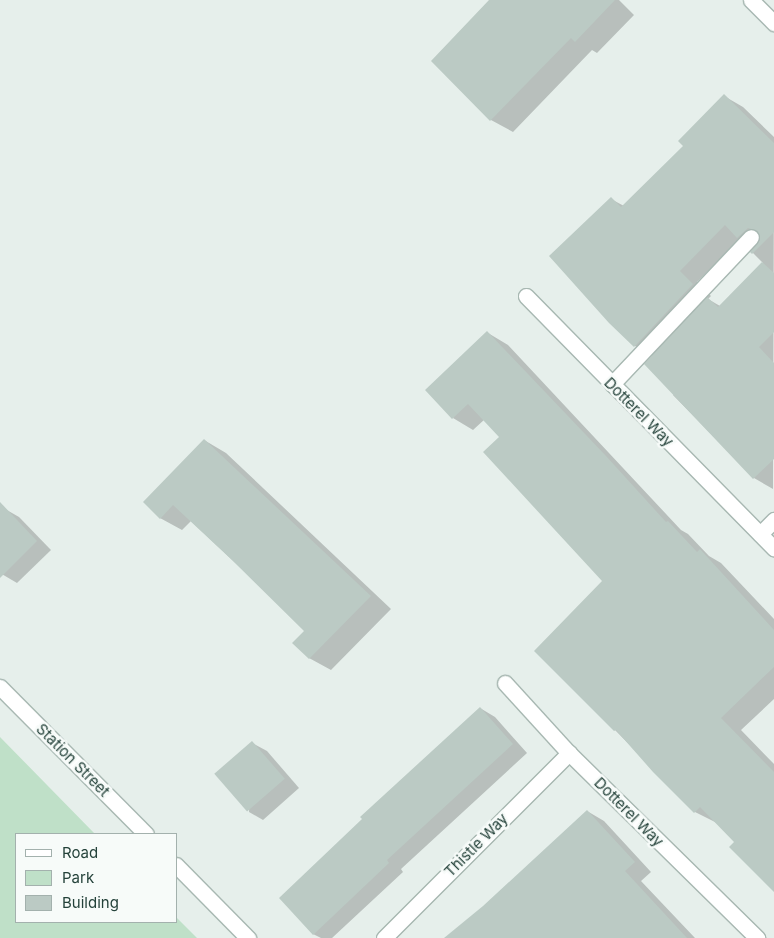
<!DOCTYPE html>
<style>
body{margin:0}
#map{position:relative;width:774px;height:938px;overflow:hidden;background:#e6efeb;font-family:Inter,sans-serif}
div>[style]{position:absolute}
.green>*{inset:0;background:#bfe0c8}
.shadow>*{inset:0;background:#0003}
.building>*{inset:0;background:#bbcac4;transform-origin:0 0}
.roads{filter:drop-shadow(1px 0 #a8b8b2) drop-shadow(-1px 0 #a8b8b2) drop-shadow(0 1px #a8b8b2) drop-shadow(0 -1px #a8b8b2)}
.lane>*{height:15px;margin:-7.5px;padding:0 7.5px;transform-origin:7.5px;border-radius:7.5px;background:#fff}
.street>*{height:15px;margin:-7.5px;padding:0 7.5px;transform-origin:7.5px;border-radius:7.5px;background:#fff}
.secondary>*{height:15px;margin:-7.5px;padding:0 7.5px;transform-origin:7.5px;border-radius:7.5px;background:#fff}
span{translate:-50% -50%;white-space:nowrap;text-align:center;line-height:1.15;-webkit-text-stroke:5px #f7fbf9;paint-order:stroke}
.street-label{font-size:15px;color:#24423a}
.legend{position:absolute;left:15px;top:833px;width:162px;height:90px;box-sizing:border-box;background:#f7fbf9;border:1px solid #a3b1ad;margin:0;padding:6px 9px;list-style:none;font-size:15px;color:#24423a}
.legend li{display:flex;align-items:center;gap:10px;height:25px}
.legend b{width:25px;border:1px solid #a3b1ad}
</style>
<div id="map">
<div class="green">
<div style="clip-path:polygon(0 737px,95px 834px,16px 834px,16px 922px,176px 922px,176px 917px,197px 938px,0 938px)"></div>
</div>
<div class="shadow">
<div style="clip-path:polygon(490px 0,619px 0,634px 15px,597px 53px,592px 50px,513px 132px,491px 120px,432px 61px)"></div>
<div style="clip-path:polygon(evenodd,724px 96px,743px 107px,774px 137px,773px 489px,754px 478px,673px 395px,675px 393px,653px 356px,635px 346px,611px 199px,624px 206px,685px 146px,724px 96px,740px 239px,755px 247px,752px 252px,763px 263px,720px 306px,708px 299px,711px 296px,697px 282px,740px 239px)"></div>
<div style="clip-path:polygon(488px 333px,508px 345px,681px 530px,688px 534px,709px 556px,721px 563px,774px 619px,774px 699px,741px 730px,774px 764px,774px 890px,736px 843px,717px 823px,695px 812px,615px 730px,604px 581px,501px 437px,485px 419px,473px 430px,453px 418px)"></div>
<div style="clip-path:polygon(204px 440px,226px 453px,391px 609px,331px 670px,309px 658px,306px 630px,191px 521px,182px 530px,160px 518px)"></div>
<div style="clip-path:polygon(5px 509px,19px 517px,51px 550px,17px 583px,0 573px,0 513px)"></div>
<div style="clip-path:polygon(480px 708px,495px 717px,527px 753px,401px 869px,403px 872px,332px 938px,321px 938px,313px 934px)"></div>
<div style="clip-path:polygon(252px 743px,267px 751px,299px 788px,263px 820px,249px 812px)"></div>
<div style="clip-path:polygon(587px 811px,604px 821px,651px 872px,641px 881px,695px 938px,446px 938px,484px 907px)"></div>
</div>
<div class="building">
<div style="clip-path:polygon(489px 0,615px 0,575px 42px,571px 38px,490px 121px,431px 61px)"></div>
<div style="clip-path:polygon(724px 94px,774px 143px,774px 232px,752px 254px,750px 252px,760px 240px,758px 231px,748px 228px,737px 238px,725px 225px,680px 271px,693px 284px,634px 347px,609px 323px,549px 256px,611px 197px,621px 207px,683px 146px,678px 141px)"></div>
<div style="clip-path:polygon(762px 262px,774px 273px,774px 332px,759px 347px,774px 363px,774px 459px,753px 479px,644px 364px,707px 297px,718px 307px)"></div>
<div style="clip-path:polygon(487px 331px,606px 456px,666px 522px,668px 521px,697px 552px,700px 549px,774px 630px,774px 667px,721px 718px,774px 772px,774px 892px,729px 847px,734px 842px,700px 807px,694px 813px,653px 772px,616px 730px,614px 731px,534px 651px,602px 581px,483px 452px,499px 437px,468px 404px,452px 419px,425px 390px)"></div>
<div style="clip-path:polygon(204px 439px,371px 596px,309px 659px,292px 643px,304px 631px,232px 560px,173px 505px,160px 519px,143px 502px)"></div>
<div style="clip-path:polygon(0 502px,37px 541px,0 578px)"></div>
<div style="clip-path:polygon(480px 707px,513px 744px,387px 860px,389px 863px,313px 935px,279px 898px,362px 819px,360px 817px)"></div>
<div style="left:252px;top:741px;width:50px;height:50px;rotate:49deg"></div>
<div style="clip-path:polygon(587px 810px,635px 862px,625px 871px,687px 938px,444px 938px,483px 906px)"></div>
</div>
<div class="roads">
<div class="lane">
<div style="left:612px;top:384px;width:202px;rotate:-46.6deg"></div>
</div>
<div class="street">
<div style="left:526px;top:296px;width:354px;rotate:45.5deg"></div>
<div style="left:760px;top:534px;width:20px;rotate:-45deg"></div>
<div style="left:505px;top:683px;width:95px;rotate:47.6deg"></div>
<div style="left:569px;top:753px;width:264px;rotate:44.5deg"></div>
<div style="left:0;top:687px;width:207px;rotate:45.2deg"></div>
<div style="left:176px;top:865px;width:103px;rotate:45.4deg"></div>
<div style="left:384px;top:938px;width:262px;rotate:-45deg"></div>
</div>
<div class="secondary">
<div style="left:751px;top:0;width:33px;rotate:45deg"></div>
</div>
</div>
<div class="street-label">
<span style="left:639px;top:412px;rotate:45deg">Dotterel Way</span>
<span style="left:73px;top:760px;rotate:45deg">Station Street</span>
<span style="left:629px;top:812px;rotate:45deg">Dotterel Way</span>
<span style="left:476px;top:845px;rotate:-45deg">Thistle Way</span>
</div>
<ul class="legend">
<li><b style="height:6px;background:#fff"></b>Road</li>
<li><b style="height:14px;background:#bfe0c8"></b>Park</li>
<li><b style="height:14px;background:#bbcac4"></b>Building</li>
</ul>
</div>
